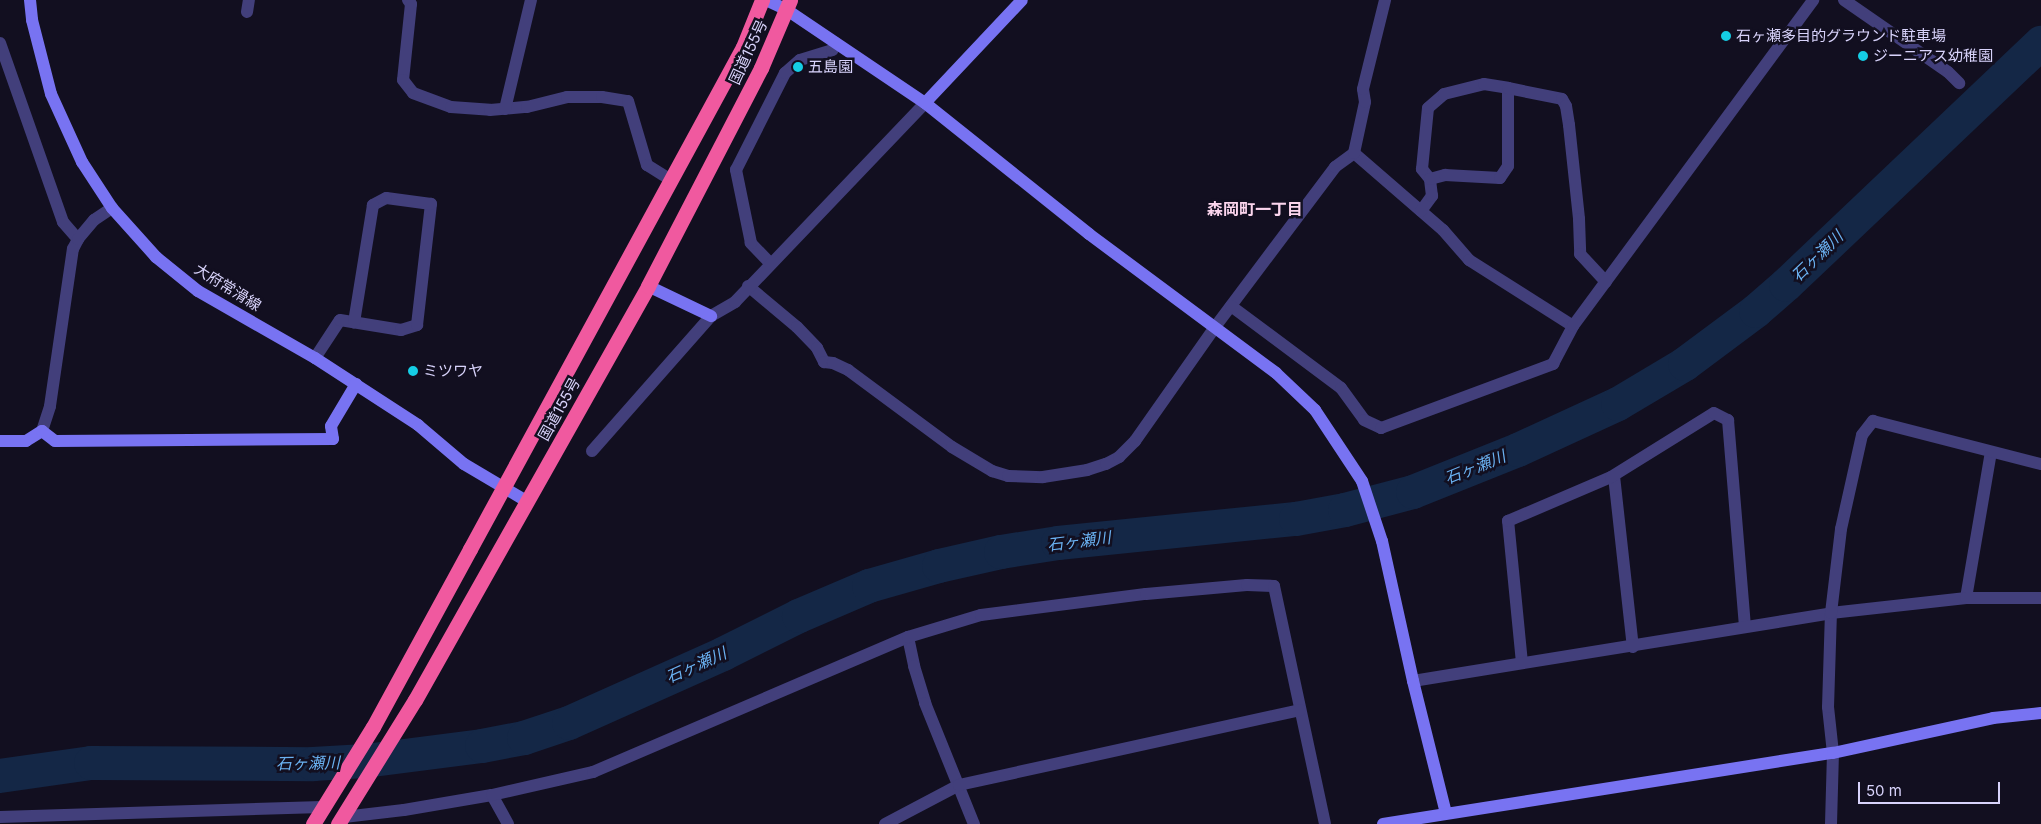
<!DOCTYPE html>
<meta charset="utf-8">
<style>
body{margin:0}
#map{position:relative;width:2041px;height:824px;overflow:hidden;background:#120f20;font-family:Inter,"Noto Sans JP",sans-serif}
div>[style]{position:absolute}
.river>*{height:34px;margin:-17px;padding:0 17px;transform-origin:17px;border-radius:17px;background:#142746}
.street>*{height:12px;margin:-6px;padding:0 6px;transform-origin:6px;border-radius:6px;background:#423f7b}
.secondary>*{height:12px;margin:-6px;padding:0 6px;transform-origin:6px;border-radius:6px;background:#7873f2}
.highway>*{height:15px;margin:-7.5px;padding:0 7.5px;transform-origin:7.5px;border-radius:7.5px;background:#f0599f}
.dots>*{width:14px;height:14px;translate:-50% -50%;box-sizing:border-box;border:2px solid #120f20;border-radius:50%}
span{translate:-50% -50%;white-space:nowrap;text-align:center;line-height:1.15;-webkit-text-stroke:5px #120f20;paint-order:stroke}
.poi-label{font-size:15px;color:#d8d3fb}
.left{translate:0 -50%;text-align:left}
.street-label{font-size:15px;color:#d8d3fb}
.neighbourhood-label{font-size:16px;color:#fbd5ed;font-weight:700}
.water-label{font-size:16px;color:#6ab1f1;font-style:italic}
.scale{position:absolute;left:1858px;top:782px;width:142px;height:22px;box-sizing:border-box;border:2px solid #d8d3fb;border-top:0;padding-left:6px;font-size:15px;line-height:18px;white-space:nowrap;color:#d8d3fb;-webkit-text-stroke:4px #120f20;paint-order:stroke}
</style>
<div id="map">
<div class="river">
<div style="left:0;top:776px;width:92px;rotate:-8.1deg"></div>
<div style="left:91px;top:763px;width:222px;rotate:0.3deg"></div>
<div style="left:313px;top:764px;width:52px;rotate:-3.3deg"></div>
<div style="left:365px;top:761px;width:118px;rotate:-7.3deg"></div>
<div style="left:482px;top:746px;width:43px;rotate:-10.8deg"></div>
<div style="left:524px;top:738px;width:47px;rotate:-18.4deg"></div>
<div style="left:569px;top:723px;width:169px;rotate:-24.1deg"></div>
<div style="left:723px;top:654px;width:85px;rotate:-26.6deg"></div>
<div style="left:799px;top:616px;width:76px;rotate:-23.2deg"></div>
<div style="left:869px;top:586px;width:73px;rotate:-15.9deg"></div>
<div style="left:939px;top:566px;width:64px;rotate:-12.7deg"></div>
<div style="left:1001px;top:552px;width:58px;rotate:-9deg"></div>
<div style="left:1058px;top:543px;width:239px;rotate:-5.8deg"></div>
<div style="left:1296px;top:519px;width:50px;rotate:-10.4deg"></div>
<div style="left:1345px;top:510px;width:70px;rotate:-14.8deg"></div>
<div style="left:1413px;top:492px;width:113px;rotate:-21.8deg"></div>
<div style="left:1518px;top:450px;width:110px;rotate:-24.7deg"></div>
<div style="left:1618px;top:404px;width:78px;rotate:-30.8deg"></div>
<div style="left:1685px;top:364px;width:89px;rotate:-36.7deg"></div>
<div style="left:1756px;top:311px;width:40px;rotate:-41deg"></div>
<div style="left:1786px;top:285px;width:352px;rotate:-43.5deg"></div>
</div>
<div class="street">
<div style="left:408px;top:0;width:5px;rotate:53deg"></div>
<div style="left:411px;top:4px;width:76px;rotate:96deg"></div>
<div style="left:403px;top:80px;width:16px;rotate:52deg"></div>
<div style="left:413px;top:93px;width:40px;rotate:20.2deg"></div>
<div style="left:451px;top:107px;width:39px;rotate:4deg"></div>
<div style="left:490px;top:110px;width:37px;rotate:-5deg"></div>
<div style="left:527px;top:107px;width:41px;rotate:-14deg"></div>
<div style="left:567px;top:97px;width:35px"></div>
<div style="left:602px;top:97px;width:26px;rotate:9deg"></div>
<div style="left:628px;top:101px;width:67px;rotate:73.5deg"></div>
<div style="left:647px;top:165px;width:28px;rotate:32deg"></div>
<div style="left:1844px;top:0;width:126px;rotate:34.7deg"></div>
<div style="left:1948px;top:72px;width:16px;rotate:45deg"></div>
<div style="left:247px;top:12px;width:12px;rotate:-81deg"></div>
<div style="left:0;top:43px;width:190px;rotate:70.6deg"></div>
<div style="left:63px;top:222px;width:23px;rotate:49deg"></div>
<div style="left:505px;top:109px;width:112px;rotate:-76.6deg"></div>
<div style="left:1354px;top:153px;width:118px;rotate:40.9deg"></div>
<div style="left:1443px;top:230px;width:40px;rotate:49deg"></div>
<div style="left:1469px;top:260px;width:123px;rotate:32.4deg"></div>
<div style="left:1430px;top:179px;width:13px;rotate:-129deg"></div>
<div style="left:1422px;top:169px;width:61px;rotate:-84.4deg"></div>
<div style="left:1428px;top:108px;width:21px;rotate:-41deg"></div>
<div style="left:1444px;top:94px;width:41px;rotate:-14deg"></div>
<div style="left:1484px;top:84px;width:24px;rotate:9deg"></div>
<div style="left:1421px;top:211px;width:19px;rotate:-54deg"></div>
<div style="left:1432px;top:196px;width:17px;rotate:-97deg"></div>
<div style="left:1430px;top:179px;width:16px;rotate:-15deg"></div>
<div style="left:1445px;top:175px;width:55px;rotate:3.1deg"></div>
<div style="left:1500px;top:178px;width:14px;rotate:-56deg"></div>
<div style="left:1508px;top:166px;width:78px;rotate:-90deg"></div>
<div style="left:1508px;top:88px;width:55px;rotate:11.5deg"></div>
<div style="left:1562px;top:99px;width:8px;rotate:60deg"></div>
<div style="left:1566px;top:106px;width:19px;rotate:81deg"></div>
<div style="left:1569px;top:125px;width:95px;rotate:83.9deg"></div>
<div style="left:1579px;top:219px;width:35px;rotate:88deg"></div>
<div style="left:1580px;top:254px;width:38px;rotate:47deg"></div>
<div style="left:770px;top:263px;width:28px;rotate:-134deg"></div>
<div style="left:751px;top:243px;width:75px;rotate:-101.6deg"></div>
<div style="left:736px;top:170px;width:109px;rotate:-63.2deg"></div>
<div style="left:785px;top:73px;width:20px;rotate:-41deg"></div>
<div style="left:800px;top:60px;width:34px;rotate:-17deg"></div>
<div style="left:832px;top:50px;width:8px;rotate:-60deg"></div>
<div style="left:748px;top:286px;width:64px;rotate:39.9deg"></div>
<div style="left:797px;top:327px;width:29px;rotate:46deg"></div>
<div style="left:817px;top:348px;width:16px;rotate:63deg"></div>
<div style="left:824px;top:362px;width:9px;rotate:6deg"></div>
<div style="left:833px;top:363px;width:17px;rotate:25deg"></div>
<div style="left:848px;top:370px;width:129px;rotate:36.5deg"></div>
<div style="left:952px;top:447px;width:47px;rotate:31deg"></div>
<div style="left:992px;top:471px;width:17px;rotate:17deg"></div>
<div style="left:1008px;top:476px;width:35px;rotate:2deg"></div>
<div style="left:1043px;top:477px;width:45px;rotate:-9deg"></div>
<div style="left:1087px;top:470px;width:20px;rotate:-18deg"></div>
<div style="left:1106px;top:464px;width:15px;rotate:-28deg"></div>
<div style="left:1119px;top:457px;width:23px;rotate:-45deg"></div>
<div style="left:1135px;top:441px;width:139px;rotate:-54.9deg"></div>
<div style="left:1215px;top:327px;width:200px;rotate:-53.1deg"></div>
<div style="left:1335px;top:167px;width:24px;rotate:-36deg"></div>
<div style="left:1354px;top:153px;width:52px;rotate:-77.8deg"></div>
<div style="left:1365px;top:102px;width:13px;rotate:-99deg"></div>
<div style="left:1363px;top:89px;width:92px;rotate:-76.1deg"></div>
<div style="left:1231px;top:306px;width:137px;rotate:36.7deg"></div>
<div style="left:1341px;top:388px;width:39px;rotate:54deg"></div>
<div style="left:1364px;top:420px;width:19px;rotate:25deg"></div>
<div style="left:1381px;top:428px;width:184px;rotate:-20.4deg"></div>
<div style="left:1553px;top:364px;width:43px;rotate:-62.2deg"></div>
<div style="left:1573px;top:326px;width:405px;rotate:-53.6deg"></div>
<div style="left:315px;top:358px;width:45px;rotate:-56.7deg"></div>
<div style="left:340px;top:320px;width:62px;rotate:9.3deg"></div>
<div style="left:401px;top:330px;width:17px;rotate:-17deg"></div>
<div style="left:417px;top:325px;width:122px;rotate:-83.4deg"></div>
<div style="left:431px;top:204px;width:45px;rotate:-172.4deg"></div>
<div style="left:386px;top:198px;width:15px;rotate:152deg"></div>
<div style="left:373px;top:205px;width:119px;rotate:99.2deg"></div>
<div style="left:42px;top:431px;width:26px;rotate:-72deg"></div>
<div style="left:50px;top:406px;width:159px;rotate:-81.7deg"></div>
<div style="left:73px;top:249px;width:11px;rotate:-63deg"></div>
<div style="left:78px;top:239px;width:25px;rotate:-50deg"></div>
<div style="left:94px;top:220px;width:22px;rotate:-34deg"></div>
<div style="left:592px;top:451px;width:180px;rotate:-48.6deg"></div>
<div style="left:711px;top:316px;width:28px;rotate:-30deg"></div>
<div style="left:735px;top:302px;width:275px;rotate:-46.3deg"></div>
<div style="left:1614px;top:476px;width:172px;rotate:83.7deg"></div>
<div style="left:1966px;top:598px;width:148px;rotate:-80.3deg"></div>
<div style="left:908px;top:637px;width:30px;rotate:78deg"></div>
<div style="left:914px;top:666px;width:39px;rotate:73deg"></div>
<div style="left:925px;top:703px;width:131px;rotate:68deg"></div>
<div style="left:1522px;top:663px;width:143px;rotate:-95.6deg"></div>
<div style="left:1508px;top:521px;width:112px;rotate:-23.1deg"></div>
<div style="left:1611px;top:477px;width:121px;rotate:-31.9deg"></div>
<div style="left:1714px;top:413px;width:16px;rotate:27deg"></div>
<div style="left:1728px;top:420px;width:207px;rotate:85.3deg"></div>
<div style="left:1413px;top:681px;width:423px;rotate:-9.2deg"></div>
<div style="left:1831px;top:613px;width:136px;rotate:-6.3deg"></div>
<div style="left:1966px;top:598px;width:75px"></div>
<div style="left:492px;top:795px;width:33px;rotate:61deg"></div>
<div style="left:0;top:817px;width:322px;rotate:-1.8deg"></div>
<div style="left:344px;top:817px;width:60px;rotate:-6.7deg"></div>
<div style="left:404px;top:810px;width:89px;rotate:-9.7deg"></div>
<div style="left:492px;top:795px;width:104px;rotate:-12.8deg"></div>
<div style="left:593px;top:772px;width:343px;rotate:-23.2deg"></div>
<div style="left:908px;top:637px;width:76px;rotate:-16.8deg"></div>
<div style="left:981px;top:615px;width:166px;rotate:-7.3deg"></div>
<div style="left:1146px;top:594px;width:101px;rotate:-5.1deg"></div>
<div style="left:1247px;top:585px;width:27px;rotate:2deg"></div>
<div style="left:1274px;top:586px;width:243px;rotate:77.9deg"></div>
<div style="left:885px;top:824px;width:84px;rotate:-27.8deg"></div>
<div style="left:959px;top:785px;width:349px;rotate:-12.4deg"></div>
<div style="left:1831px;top:824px;width:71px;rotate:-88.4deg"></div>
<div style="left:1833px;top:753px;width:46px;rotate:-96.2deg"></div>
<div style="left:1828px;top:707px;width:94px;rotate:-88.2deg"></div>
<div style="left:1831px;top:613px;width:85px;rotate:-83.2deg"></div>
<div style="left:1841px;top:529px;width:96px;rotate:-77.4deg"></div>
<div style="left:1862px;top:435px;width:18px;rotate:-52deg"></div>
<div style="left:1873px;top:421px;width:173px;rotate:14.4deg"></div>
</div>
<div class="secondary">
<div style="left:30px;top:0;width:20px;rotate:84deg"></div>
<div style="left:32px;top:20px;width:76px;rotate:75.6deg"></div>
<div style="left:51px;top:94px;width:75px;rotate:65.5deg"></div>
<div style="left:82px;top:162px;width:55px;rotate:56.9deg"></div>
<div style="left:112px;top:208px;width:66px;rotate:48.1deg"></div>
<div style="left:156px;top:257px;width:54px;rotate:39deg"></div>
<div style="left:198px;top:291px;width:135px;rotate:29.8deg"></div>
<div style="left:315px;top:358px;width:123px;rotate:33deg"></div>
<div style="left:418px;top:425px;width:60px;rotate:40.3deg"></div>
<div style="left:464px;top:464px;width:74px;rotate:30.7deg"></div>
<div style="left:766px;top:0;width:23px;rotate:25deg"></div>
<div style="left:787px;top:10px;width:166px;rotate:34deg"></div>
<div style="left:925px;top:103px;width:210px;rotate:38.6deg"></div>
<div style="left:1089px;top:234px;width:233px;rotate:36.6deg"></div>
<div style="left:1276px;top:373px;width:54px;rotate:43.5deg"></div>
<div style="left:1315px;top:410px;width:85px;rotate:56.5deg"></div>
<div style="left:1362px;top:481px;width:63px;rotate:71.6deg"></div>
<div style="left:1382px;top:541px;width:143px;rotate:77.5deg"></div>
<div style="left:1413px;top:681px;width:136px;rotate:76deg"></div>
<div style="left:925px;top:103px;width:141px;rotate:-46.7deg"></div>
<div style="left:648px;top:286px;width:70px;rotate:25.5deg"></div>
<div style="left:0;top:441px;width:26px"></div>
<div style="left:26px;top:441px;width:19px;rotate:-32deg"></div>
<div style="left:42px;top:431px;width:16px;rotate:38deg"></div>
<div style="left:55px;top:441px;width:278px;rotate:-0.4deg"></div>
<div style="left:333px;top:439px;width:13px;rotate:-99deg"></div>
<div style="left:331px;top:426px;width:49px;rotate:-59.2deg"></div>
<div style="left:1383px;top:824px;width:456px;rotate:-9deg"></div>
<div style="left:1833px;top:753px;width:164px;rotate:-12.3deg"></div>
<div style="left:1993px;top:718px;width:48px;rotate:-5.9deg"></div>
</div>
<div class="highway">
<div style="left:313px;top:824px;width:114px;rotate:-58.3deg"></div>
<div style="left:373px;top:727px;width:203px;rotate:-61.4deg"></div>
<div style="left:470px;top:549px;width:571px;rotate:-61.46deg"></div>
<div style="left:743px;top:47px;width:51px;rotate:-68deg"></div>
<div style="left:338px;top:824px;width:146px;rotate:-58.2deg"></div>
<div style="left:415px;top:700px;width:475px;rotate:-60.6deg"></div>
<div style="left:648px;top:286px;width:246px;rotate:-62.6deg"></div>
<div style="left:761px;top:68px;width:74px;rotate:-66.9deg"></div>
</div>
<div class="dots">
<div style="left:1726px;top:36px;background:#15cde5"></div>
<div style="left:1863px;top:56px;background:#15cde5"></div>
<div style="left:798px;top:67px;background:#15cde5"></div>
<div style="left:413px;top:371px;background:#15cde5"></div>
</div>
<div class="poi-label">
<span class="left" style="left:1736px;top:36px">石ヶ瀬多目的グラウンド駐車場</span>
<span class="left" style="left:1873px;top:56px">ジーニアス幼稚園</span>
<span class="left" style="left:808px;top:67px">五島園</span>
<span class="left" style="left:423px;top:371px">ミツワヤ</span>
</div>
<div class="street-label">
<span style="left:748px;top:52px;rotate:-65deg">国道155号</span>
<span style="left:228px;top:287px;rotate:32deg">大府常滑線</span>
<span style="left:559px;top:409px;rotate:-61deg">国道155号</span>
</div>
<div class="neighbourhood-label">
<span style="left:1255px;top:209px">森岡町一丁目</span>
</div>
<div class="water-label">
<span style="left:1817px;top:256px;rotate:-44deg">石ヶ瀬川</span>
<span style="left:1475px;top:467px;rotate:-22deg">石ヶ瀬川</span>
<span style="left:1079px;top:541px;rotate:-7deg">石ヶ瀬川</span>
<span style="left:696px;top:665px;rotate:-24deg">石ヶ瀬川</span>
<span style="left:308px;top:763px;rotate:-1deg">石ヶ瀬川</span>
</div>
<div class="scale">50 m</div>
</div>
